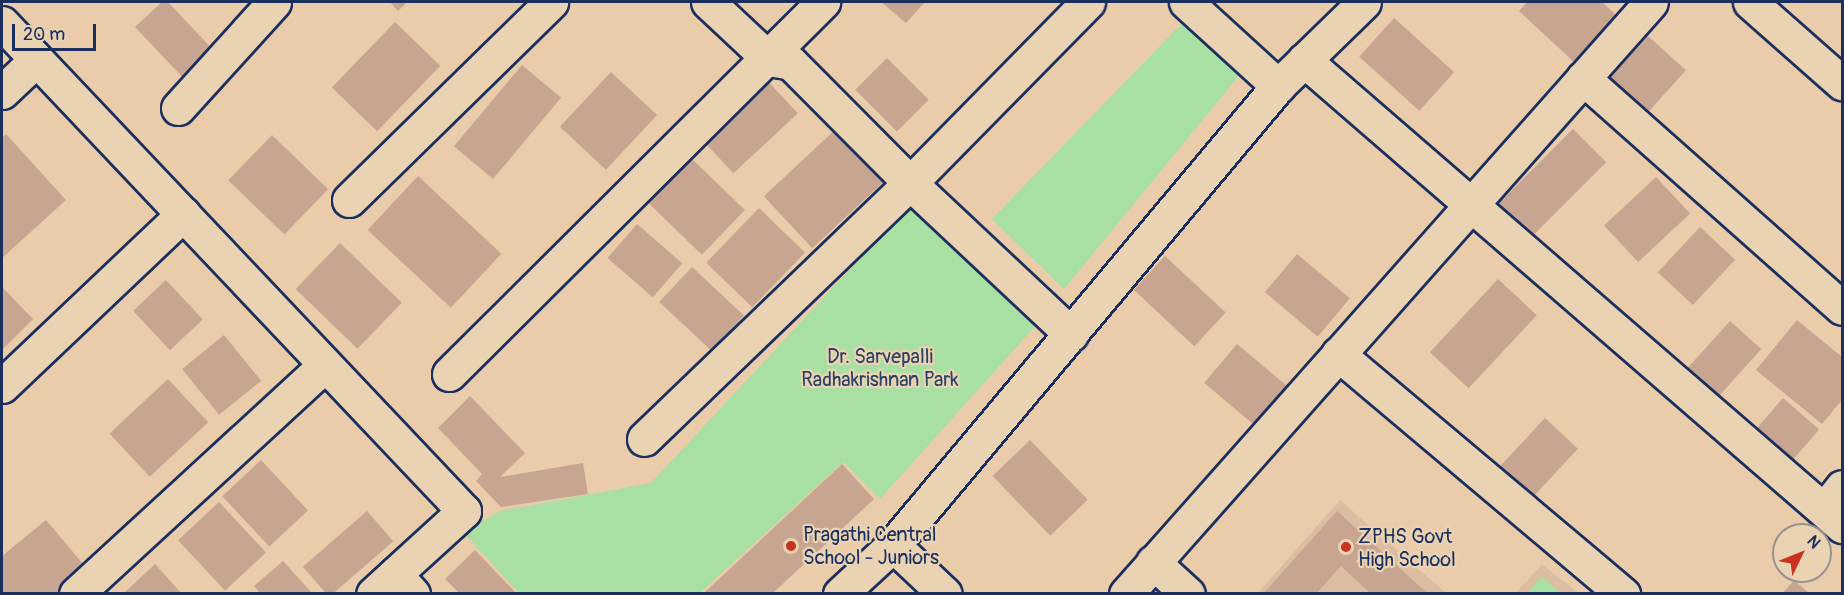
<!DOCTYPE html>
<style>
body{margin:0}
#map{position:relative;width:1844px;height:595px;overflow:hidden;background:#eaccab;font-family:Pangolin,sans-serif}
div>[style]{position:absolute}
.built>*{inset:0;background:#dcbda2}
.green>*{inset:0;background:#a8dfa3}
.building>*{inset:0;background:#c8a590;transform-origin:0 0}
.roads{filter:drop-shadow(2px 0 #1b2f5e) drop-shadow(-2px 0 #1b2f5e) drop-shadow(0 2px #1b2f5e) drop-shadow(0 -2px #1b2f5e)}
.minor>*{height:33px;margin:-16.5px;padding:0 16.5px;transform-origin:16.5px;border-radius:16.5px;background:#ead3b3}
.dots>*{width:16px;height:16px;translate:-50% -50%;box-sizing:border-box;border:3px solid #ead3b3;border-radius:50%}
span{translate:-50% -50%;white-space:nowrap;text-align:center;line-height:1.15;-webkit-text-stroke:4.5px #ead3b3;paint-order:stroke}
.park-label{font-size:20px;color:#294165}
.poi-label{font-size:20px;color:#1b2f5e}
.left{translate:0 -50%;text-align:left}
.frame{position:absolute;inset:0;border:3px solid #1b2f5e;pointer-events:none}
.north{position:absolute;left:1772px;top:523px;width:60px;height:60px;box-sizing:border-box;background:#ead3b3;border:2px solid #979191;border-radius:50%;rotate:47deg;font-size:16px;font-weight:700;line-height:24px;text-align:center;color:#1b2f5e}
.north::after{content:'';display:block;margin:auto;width:21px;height:27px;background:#c8321e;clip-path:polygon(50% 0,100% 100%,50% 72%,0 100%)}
.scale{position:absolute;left:12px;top:24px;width:84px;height:27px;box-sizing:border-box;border:3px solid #1b2f5e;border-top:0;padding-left:8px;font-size:18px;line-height:21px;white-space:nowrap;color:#1b2f5e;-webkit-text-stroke:4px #ead3b3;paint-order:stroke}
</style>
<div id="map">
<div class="built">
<div style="clip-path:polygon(1340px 500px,1446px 593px,1257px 594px)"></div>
<div style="clip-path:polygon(1542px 564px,1578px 593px,1515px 594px)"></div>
</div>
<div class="green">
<div style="clip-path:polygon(1190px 15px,1242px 72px,1064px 289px,992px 219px)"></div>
<div style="clip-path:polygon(908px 207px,1037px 324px,880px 499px,843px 462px,700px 593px,519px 593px,463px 532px,500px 511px,651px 483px)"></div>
<div style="clip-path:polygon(1542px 576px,1542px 577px,1561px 593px,1527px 593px)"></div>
</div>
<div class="building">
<div style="clip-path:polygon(162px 2px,168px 2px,216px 53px,186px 81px,135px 27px)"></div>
<div style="clip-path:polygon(390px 2px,407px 2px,398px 11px)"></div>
<div style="clip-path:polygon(881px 2px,925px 2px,906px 23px)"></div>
<div style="clip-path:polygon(1527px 2px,1602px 2px,1618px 17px,1575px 63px,1519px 11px)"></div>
<div style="left:1394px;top:18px;width:81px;height:52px;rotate:42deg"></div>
<div style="left:395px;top:22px;width:63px;height:91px;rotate:44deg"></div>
<div style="left:1648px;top:36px;width:51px;height:59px;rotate:42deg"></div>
<div style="left:887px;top:58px;width:59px;height:45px;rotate:45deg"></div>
<div style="left:522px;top:65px;width:51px;height:106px;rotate:40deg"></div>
<div style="left:611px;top:72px;width:63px;height:75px;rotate:43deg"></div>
<div style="left:763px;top:76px;width:51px;height:88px;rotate:47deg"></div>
<div style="left:837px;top:128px;width:71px;height:100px;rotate:47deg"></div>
<div style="left:1573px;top:129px;width:47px;height:105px;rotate:45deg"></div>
<div style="clip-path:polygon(6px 134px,66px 200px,2px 258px,2px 138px)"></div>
<div style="left:272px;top:135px;width:78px;height:63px;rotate:44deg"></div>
<div style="left:691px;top:158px;width:75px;height:62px;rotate:44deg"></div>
<div style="left:418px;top:176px;width:114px;height:74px;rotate:43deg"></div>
<div style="left:1656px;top:177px;width:50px;height:71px;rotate:47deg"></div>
<div style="left:759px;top:208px;width:64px;height:76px;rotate:44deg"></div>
<div style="left:637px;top:224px;width:60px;height:45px;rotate:41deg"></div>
<div style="left:1700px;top:227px;width:48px;height:62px;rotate:43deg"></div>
<div style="left:340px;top:243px;width:86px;height:64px;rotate:44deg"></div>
<div style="left:1297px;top:254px;width:69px;height:50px;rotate:40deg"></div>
<div style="left:1165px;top:256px;width:83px;height:46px;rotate:43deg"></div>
<div style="left:692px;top:267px;width:71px;height:48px;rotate:43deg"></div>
<div style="left:1498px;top:279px;width:53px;height:100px;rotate:43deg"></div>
<div style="left:166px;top:280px;width:54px;height:45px;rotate:47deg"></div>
<div style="clip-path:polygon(2px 287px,33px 319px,2px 350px)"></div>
<div style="clip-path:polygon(1797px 320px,1842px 357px,1842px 400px,1822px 424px,1756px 370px)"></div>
<div style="left:1730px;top:321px;width:42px;height:66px;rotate:42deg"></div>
<div style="left:224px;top:335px;width:59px;height:54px;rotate:51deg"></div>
<div style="left:1237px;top:344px;width:68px;height:51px;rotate:40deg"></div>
<div style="left:168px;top:379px;width:59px;height:80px;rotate:47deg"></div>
<div style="clip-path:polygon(470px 396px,525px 453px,500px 477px,583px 463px,588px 494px,501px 507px,476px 481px,482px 474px,438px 428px)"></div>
<div style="left:1783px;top:398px;width:48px;height:48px;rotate:41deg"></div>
<div style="left:1545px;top:418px;width:45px;height:79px;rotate:43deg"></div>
<div style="left:1030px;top:440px;width:83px;height:52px;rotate:46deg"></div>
<div style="left:261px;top:460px;width:69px;height:53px;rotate:47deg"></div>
<div style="clip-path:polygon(842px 464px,874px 499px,772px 594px,703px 594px)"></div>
<div style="left:219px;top:502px;width:69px;height:56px;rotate:47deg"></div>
<div style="left:367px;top:511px;width:40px;height:85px;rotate:49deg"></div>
<div style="clip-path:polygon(1337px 511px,1428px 594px,1371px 594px,1341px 566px,1316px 594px,1263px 594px)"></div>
<div style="clip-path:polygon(46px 520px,89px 571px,62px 594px,2px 594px,2px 556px)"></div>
<div style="clip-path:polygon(475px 550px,517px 594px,460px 594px,445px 579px)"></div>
<div style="clip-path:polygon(283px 561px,313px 594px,261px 594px,254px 586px)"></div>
<div style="clip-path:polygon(155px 564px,182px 594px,123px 594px)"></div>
<div style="clip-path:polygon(1794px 580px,1810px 594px,1782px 594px)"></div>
</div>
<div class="roads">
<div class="minor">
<div style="left:708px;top:2px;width:83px;rotate:43.1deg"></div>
<div style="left:769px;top:59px;width:22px;rotate:10deg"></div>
<div style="left:791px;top:63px;width:169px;rotate:45.2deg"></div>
<div style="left:910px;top:183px;width:221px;rotate:43.2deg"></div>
<div style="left:1186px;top:2px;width:125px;rotate:42.4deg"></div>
<div style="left:1750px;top:2px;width:123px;rotate:41.4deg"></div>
<div style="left:2px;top:23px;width:672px;rotate:46.57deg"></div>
<div style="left:464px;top:511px;width:123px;rotate:137.6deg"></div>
<div style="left:1304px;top:60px;width:712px;rotate:40.9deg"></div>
<div style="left:1583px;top:78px;width:346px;rotate:41.6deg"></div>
<div style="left:2px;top:92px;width:47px;rotate:-43.3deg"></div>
<div style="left:178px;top:108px;width:143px;rotate:-47.8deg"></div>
<div style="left:349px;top:200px;width:283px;rotate:-44.4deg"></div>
<div style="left:1338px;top:354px;width:373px;rotate:40.1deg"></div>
<div style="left:449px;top:374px;width:528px;rotate:-44.85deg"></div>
<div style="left:2px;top:386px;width:250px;rotate:-43.5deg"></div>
<div style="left:644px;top:439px;width:369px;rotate:-43.9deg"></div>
<div style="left:910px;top:183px;width:254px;rotate:-45.5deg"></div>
<div style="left:1824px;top:510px;width:29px;rotate:-52deg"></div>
<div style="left:893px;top:545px;width:71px;rotate:43.3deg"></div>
<div style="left:1153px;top:562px;width:47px;rotate:42.4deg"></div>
<div style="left:395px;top:574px;width:27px;rotate:48deg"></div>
<div style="left:76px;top:594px;width:338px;rotate:-42.6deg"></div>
<div style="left:840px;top:594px;width:72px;rotate:-42.8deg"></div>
<div style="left:893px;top:545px;width:599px;rotate:-50.01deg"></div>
<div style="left:1278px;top:86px;width:120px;rotate:-44.3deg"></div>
<div style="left:1126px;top:594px;width:791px;rotate:-48.43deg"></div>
</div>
</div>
<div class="dots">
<div style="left:791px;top:546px;background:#c8321e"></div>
<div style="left:1346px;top:547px;background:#c8321e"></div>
</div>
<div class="park-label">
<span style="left:880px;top:368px">Dr. Sarvepalli<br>Radhakrishnan Park</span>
</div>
<div class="poi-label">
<span class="left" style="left:803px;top:546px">Pragathi Central<br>School - Juniors</span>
<span class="left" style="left:1358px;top:548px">ZPHS Govt<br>High School</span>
</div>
<div class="frame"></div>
<div class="north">N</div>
<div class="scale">20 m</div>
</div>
